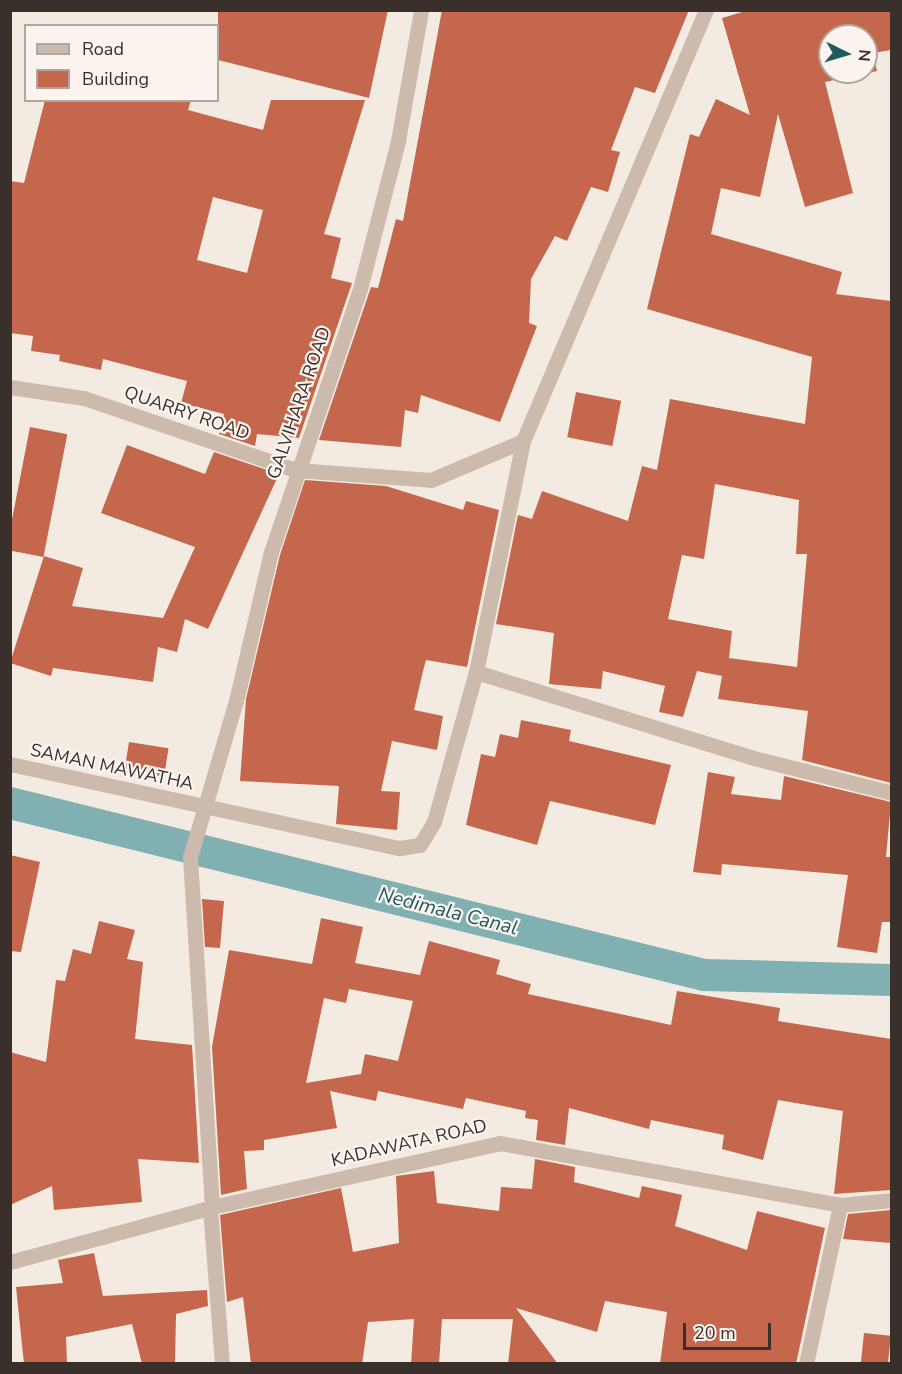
<!DOCTYPE html>
<style>
body{margin:0}
#map{position:relative;width:902px;height:1374px;overflow:hidden;background:#f3eae1;font-family:"Nunito Sans",sans-serif}
div>[style]{position:absolute}
.canal>*{height:32px;margin:-16px;padding:0 16px;transform-origin:16px;border-radius:16px;background:#80b0b1}
.building>*{inset:0;background:#c5674d;transform-origin:0 0}
.minor>*{height:15px;margin:-7.5px;padding:0 7.5px;transform-origin:7.5px;border-radius:7.5px;background:#ccbaac}
span{translate:-50% -50%;white-space:nowrap;text-align:center;line-height:1.15;-webkit-text-stroke:4.5px #fbf4ee;paint-order:stroke}
.street-label{font-size:18px;color:#3a302b}
.water-label{font-size:20px;color:#205a5c;font-style:italic}
.frame{position:absolute;inset:0;border:12px solid #3a302b;pointer-events:none}
.legend{position:absolute;left:24px;top:24px;width:195px;height:78px;box-sizing:border-box;background:#fbf4ee;border:2px solid #aea6a0;margin:0;padding:8px 10px;list-style:none;font-size:18px;color:#3a302b}
.legend li{display:flex;align-items:center;gap:12px;height:30px}
.legend b{width:30px;border:2px solid #aea6a0}
.north{position:absolute;left:818px;top:24px;width:60px;height:60px;box-sizing:border-box;background:#fbf4ee;border:2px solid #aea6a0;border-radius:50%;rotate:95deg;font-size:16px;font-weight:700;line-height:24px;text-align:center;color:#3a302b}
.north::after{content:'';display:block;margin:auto;width:21px;height:27px;background:#205a5c;clip-path:polygon(50% 0,100% 100%,50% 72%,0 100%)}
.scale{position:absolute;left:683px;top:1323px;width:88px;height:27px;box-sizing:border-box;border:3px solid #3a302b;border-top:0;padding-left:8px;font-size:18px;line-height:21px;white-space:nowrap;color:#3a302b;-webkit-text-stroke:4px #fbf4ee;paint-order:stroke}
</style>
<div id="map">
<div class="canal">
<div style="left:10px;top:803px;width:715px;rotate:13.92deg"></div>
<div style="left:704px;top:975px;width:188px;rotate:1.5deg"></div>
</div>
<div class="building">
<div style="clip-path:polygon(218px 10px,388px 10px,369px 98px,218px 60px)"></div>
<div style="clip-path:polygon(442px 10px,689px 10px,655px 93px,635px 87px,611px 150px,620px 152px,608px 192px,591px 187px,567px 241px,555px 236px,531px 279px,529px 323px,537px 326px,500px 422px,421px 395px,418px 413px,405px 410px,401px 447px,319px 440px,371px 287px,378px 288px,396px 219px,403px 221px)"></div>
<div style="clip-path:polygon(evenodd,749px 10px,891px 10px,891px 50px,873px 53px,877px 71px,825px 82px,853px 193px,805px 207px,778px 114px,760px 197px,721px 188px,711px 234px,842px 272px,836px 294px,891px 301px,891px 783px,802px 760px,808px 711px,718px 699px,722px 676px,697px 671px,683px 717px,659px 712px,665px 686px,603px 671px,601px 689px,549px 684px,554px 633px,496px 624px,518px 515px,532px 519px,542px 491px,628px 521px,642px 466px,657px 470px,670px 399px,805px 424px,812px 357px,647px 309px,690px 134px,699px 137px,716px 99px,750px 115px,722px 18px,749px 10px,830px 36px,866px 36px,866px 72px,830px 72px,830px 36px,749px 10px,715px 484px,799px 500px,796px 554px,807px 554px,797px 667px,729px 658px,732px 631px,668px 619px,682px 555px,704px 559px,715px 484px)"></div>
<div style="clip-path:polygon(evenodd,45px 100px,191px 100px,188px 110px,263px 130px,271px 100px,365px 100px,324px 234px,341px 238px,331px 278px,352px 283px,299px 438px,257px 434px,255px 446px,219px 434px,224px 414px,181px 403px,187px 381px,103px 359px,101px 370px,59px 361px,60px 355px,31px 351px,33px 336px,10px 333px,10px 181px,24px 183px,45px 100px,213px 197px,263px 210px,247px 273px,197px 260px,213px 197px)"></div>
<div style="left:576px;top:392px;width:46px;height:46px;rotate:11deg"></div>
<div style="left:30px;top:427px;width:38px;height:125px;rotate:11deg"></div>
<div style="clip-path:polygon(127px 445px,205px 474px,214px 452px,279px 474px,208px 629px,185px 619px,177px 652px,158px 647px,153px 682px,53px 668px,51px 676px,10px 663px,44px 556px,83px 568px,72px 606px,163px 618px,195px 547px,101px 513px)"></div>
<div style="clip-path:polygon(305px 480px,386px 486px,463px 510px,466px 501px,499px 510px,467px 667px,426px 660px,423px 671px,414px 710px,443px 716px,437px 750px,392px 741px,381px 791px,400px 792px,397px 830px,336px 824px,339px 786px,240px 781px,246px 699px,280px 555px)"></div>
<div style="clip-path:polygon(521px 720px,571px 730px,569px 741px,671px 765px,655px 825px,550px 801px,537px 845px,466px 825px,481px 754px,495px 757px,500px 734px,518px 738px)"></div>
<div style="left:129px;top:742px;width:40px;height:31px;rotate:9deg"></div>
<div style="clip-path:polygon(708px 772px,735px 777px,731px 794px,781px 800px,784px 776px,891px 802px,886px 857px,891px 857px,891px 922px,882px 922px,877px 953px,837px 947px,848px 875px,722px 864px,721px 875px,693px 872px)"></div>
<div style="clip-path:polygon(10px 855px,40px 862px,21px 952px,10px 951px)"></div>
<div style="clip-path:polygon(202px 899px,224px 901px,220px 948px,205px 947px)"></div>
<div style="clip-path:polygon(evenodd,321px 918px,363px 927px,355px 963px,420px 975px,429px 941px,500px 960px,496px 974px,531px 984px,528px 994px,671px 1025px,677px 991px,780px 1008px,778px 1021px,891px 1039px,891px 1190px,834px 1194px,843px 1111px,778px 1100px,763px 1160px,722px 1149px,724px 1135px,651px 1120px,649px 1129px,569px 1108px,565px 1145px,536px 1140px,538px 1120px,525px 1118px,526px 1111px,466px 1098px,463px 1109px,378px 1091px,376px 1101px,330px 1091px,337px 1128px,264px 1140px,264px 1150px,244px 1151px,247px 1189px,221px 1195px,212px 1047px,229px 950px,312px 964px,321px 918px,349px 989px,413px 1001px,398px 1061px,365px 1054px,361px 1074px,306px 1083px,324px 998px,346px 1003px,349px 989px)"></div>
<div style="clip-path:polygon(99px 921px,135px 930px,127px 959px,143px 962px,135px 1039px,192px 1045px,199px 1163px,138px 1159px,142px 1202px,54px 1210px,52px 1186px,10px 1205px,10px 1052px,46px 1062px,56px 980px,65px 981px,73px 949px,91px 954px)"></div>
<div style="clip-path:polygon(535px 1159px,575px 1167px,574px 1182px,639px 1198px,642px 1186px,682px 1195px,675px 1226px,747px 1250px,757px 1211px,825px 1228px,796px 1364px,660px 1364px,667px 1312px,605px 1301px,597px 1332px,516px 1308px,558px 1364px,508px 1364px,513px 1319px,442px 1319px,439px 1364px,411px 1364px,414px 1319px,368px 1322px,362px 1364px,251px 1364px,243px 1297px,227px 1302px,220px 1215px,341px 1188px,353px 1252px,399px 1243px,396px 1176px,434px 1171px,437px 1203px,499px 1211px,501px 1187px,532px 1189px)"></div>
<div style="clip-path:polygon(891px 1210px,891px 1243px,843px 1239px,848px 1214px)"></div>
<div style="clip-path:polygon(94px 1253px,103px 1296px,207px 1290px,208px 1306px,176px 1314px,175px 1364px,142px 1364px,132px 1324px,66px 1337px,67px 1362px,24px 1364px,16px 1287px,63px 1283px,58px 1260px)"></div>
<div style="left:864px;top:1333px;width:27px;height:31px;rotate:6deg"></div>
</div>
<div class="minor">
<div style="left:706px;top:10px;width:468px;rotate:113deg"></div>
<div style="left:523px;top:441px;width:236px;rotate:101.5deg"></div>
<div style="left:476px;top:672px;width:287px;rotate:17.2deg"></div>
<div style="left:750px;top:757px;width:146px;rotate:14.2deg"></div>
<div style="left:10px;top:387px;width:75px;rotate:8.5deg"></div>
<div style="left:84px;top:398px;width:224px;rotate:18.8deg"></div>
<div style="left:296px;top:470px;width:135px;rotate:4.2deg"></div>
<div style="left:431px;top:480px;width:100px;rotate:-23deg"></div>
<div style="left:10px;top:764px;width:399px;rotate:12.2deg"></div>
<div style="left:400px;top:848px;width:20px;rotate:-9deg"></div>
<div style="left:420px;top:845px;width:27px;rotate:-59deg"></div>
<div style="left:434px;top:822px;width:156px;rotate:-74.4deg"></div>
<div style="left:212px;top:1207px;width:351px;rotate:-93.6deg"></div>
<div style="left:190px;top:857px;width:163px;rotate:-73.6deg"></div>
<div style="left:236px;top:701px;width:153px;rotate:-76.8deg"></div>
<div style="left:271px;top:552px;width:278px;rotate:-71.3deg"></div>
<div style="left:360px;top:289px;width:153px;rotate:-75.6deg"></div>
<div style="left:398px;top:141px;width:133px;rotate:-80deg"></div>
<div style="left:210px;top:1208px;width:156px;rotate:85.6deg"></div>
<div style="left:10px;top:1262px;width:209px;rotate:-15.2deg"></div>
<div style="left:212px;top:1207px;width:295px;rotate:-12.5deg"></div>
<div style="left:500px;top:1143px;width:346px;rotate:10.3deg"></div>
<div style="left:840px;top:1205px;width:52px;rotate:-5.5deg"></div>
<div style="left:806px;top:1364px;width:163px;rotate:-77.9deg"></div>
</div>
<div class="street-label">
<span style="left:299px;top:403px;rotate:-71deg">GALVIHARA ROAD</span>
<span style="left:187px;top:413px;rotate:19deg">QUARRY ROAD</span>
<span style="left:112px;top:767px;rotate:12deg">SAMAN MAWATHA</span>
<span style="left:409px;top:1143px;rotate:-13deg">KADAWATA ROAD</span>
</div>
<div class="water-label">
<span style="left:448px;top:911px;rotate:14deg">Nedimala Canal</span>
</div>
<div class="frame"></div>
<ul class="legend">
<li><b style="height:8px;background:#ccbaac"></b>Road</li>
<li><b style="height:16px;background:#c5674d"></b>Building</li>
</ul>
<div class="north">N</div>
<div class="scale">20 m</div>
</div>
